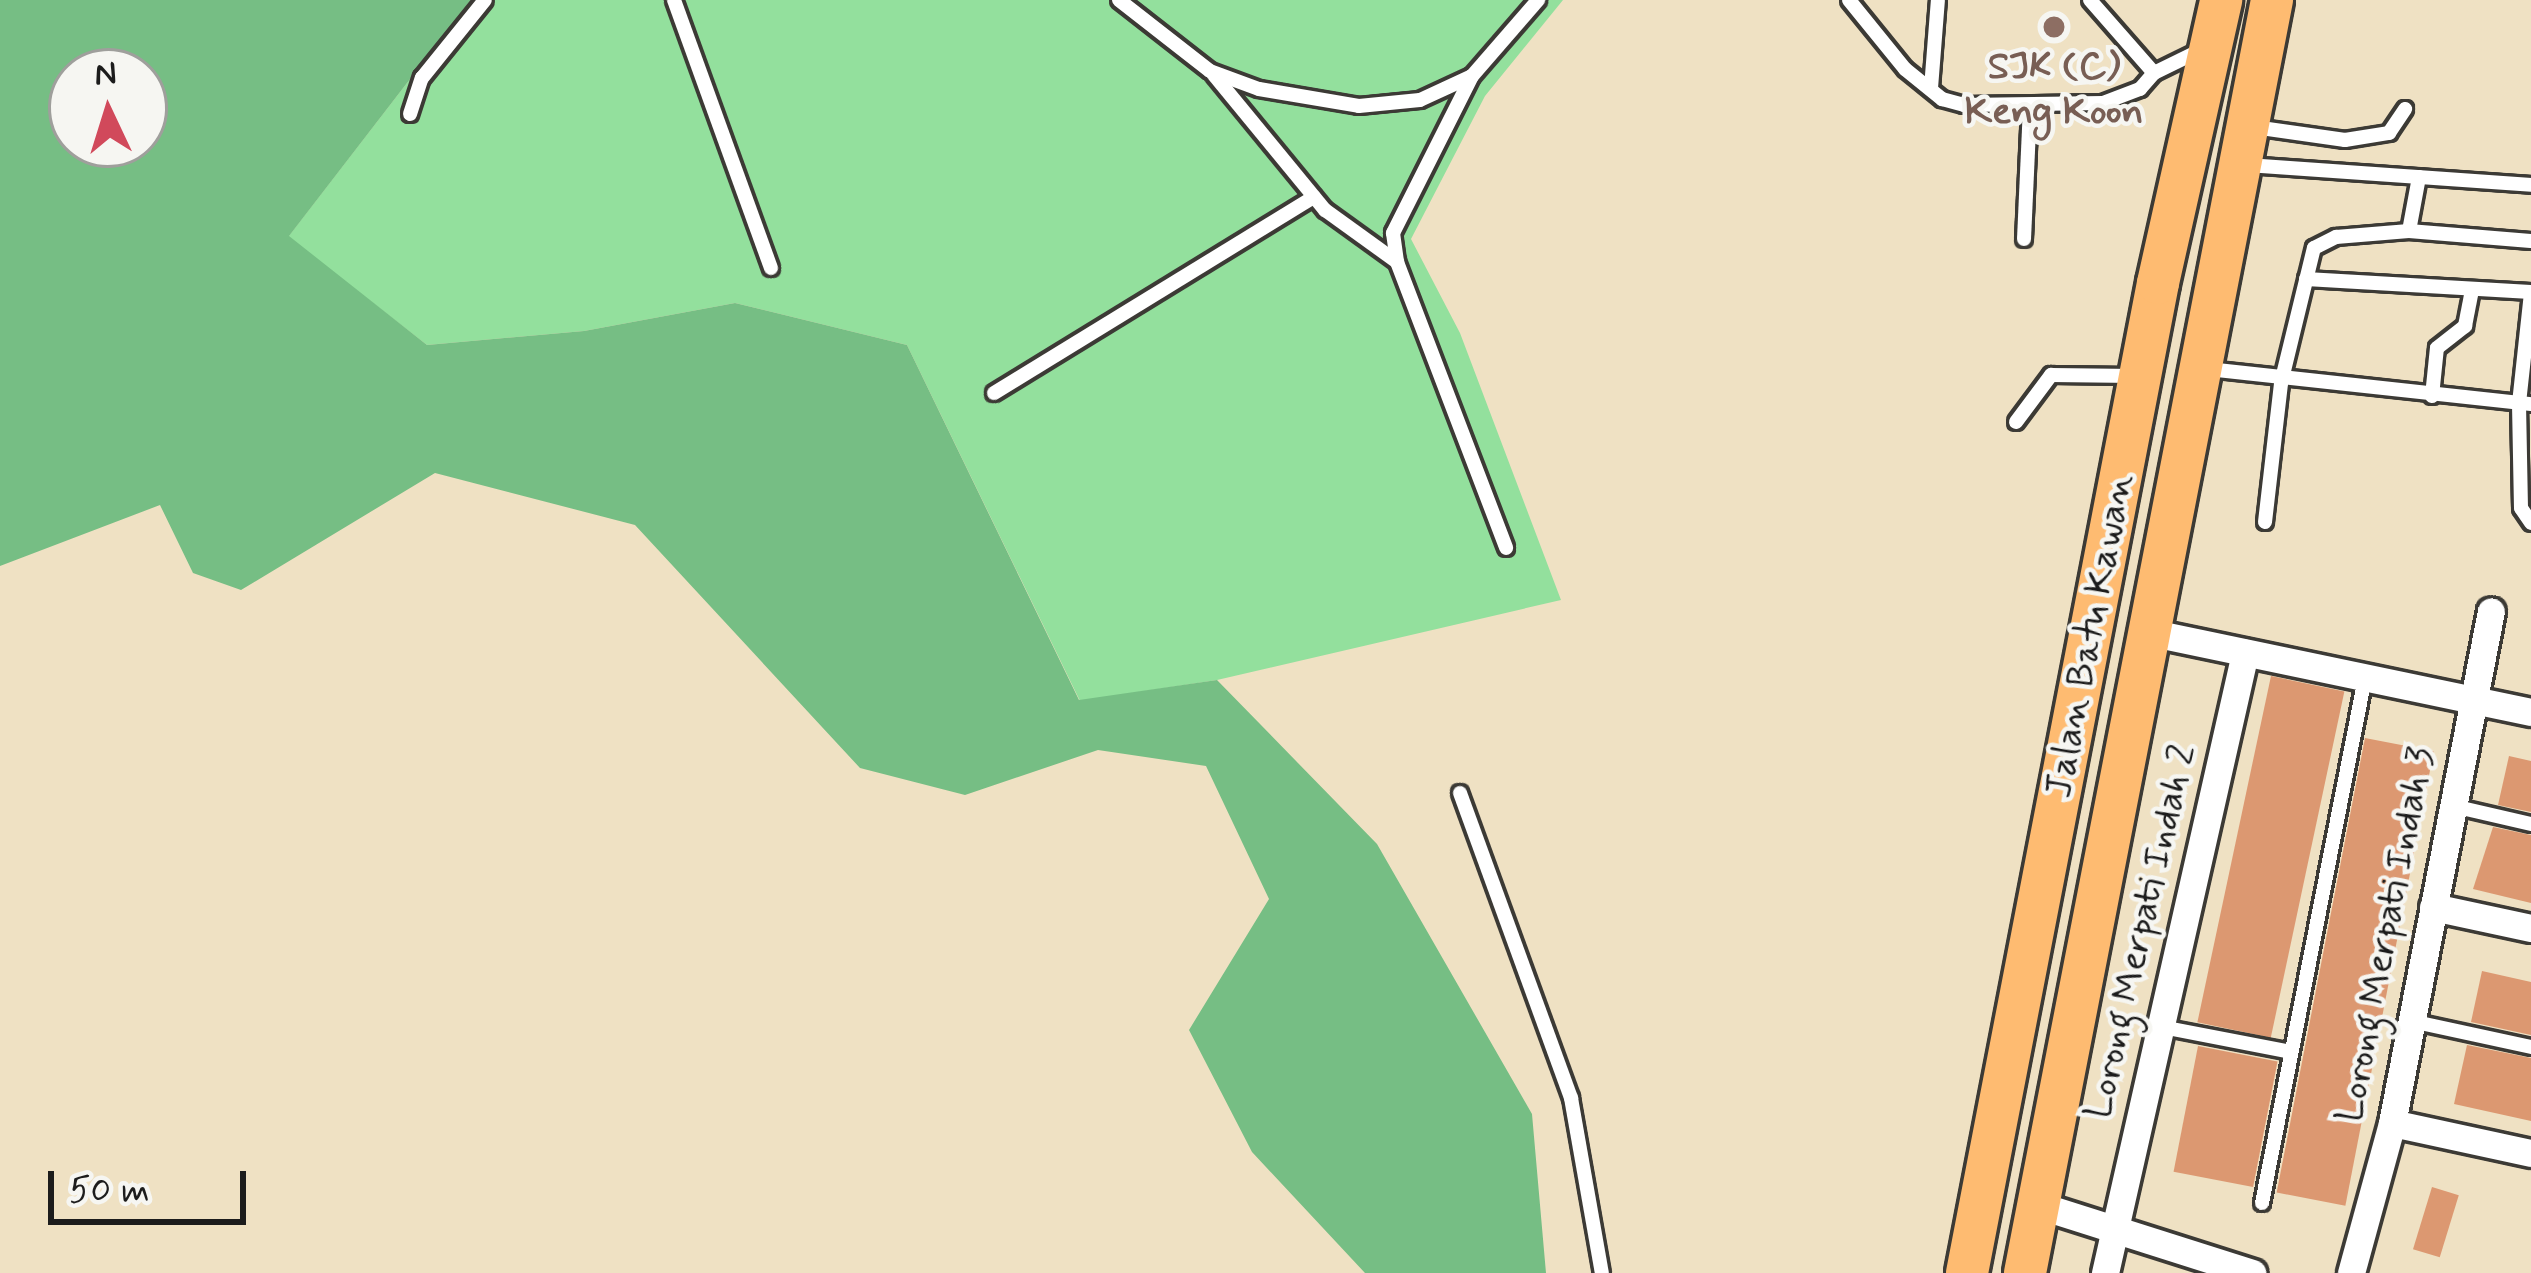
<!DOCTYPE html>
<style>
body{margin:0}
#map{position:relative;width:2531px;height:1273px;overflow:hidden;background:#efe1c3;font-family:Mynerve,sans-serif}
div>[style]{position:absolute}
.green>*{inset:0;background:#93e09d}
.forest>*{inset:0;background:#76be84}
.building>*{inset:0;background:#dc9871;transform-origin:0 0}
.roads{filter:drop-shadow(3px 0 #3c3a35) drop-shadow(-3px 0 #3c3a35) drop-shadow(0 3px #3c3a35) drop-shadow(0 -3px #3c3a35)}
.lane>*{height:14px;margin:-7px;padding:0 7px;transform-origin:7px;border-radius:7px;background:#fff}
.street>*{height:27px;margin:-13.5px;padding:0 13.5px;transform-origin:13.5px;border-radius:13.5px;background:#fff}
.primary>*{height:42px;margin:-21px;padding:0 21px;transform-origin:21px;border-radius:21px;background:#febb71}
.dots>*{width:33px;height:33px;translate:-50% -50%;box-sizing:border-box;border:6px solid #f6f6f2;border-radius:50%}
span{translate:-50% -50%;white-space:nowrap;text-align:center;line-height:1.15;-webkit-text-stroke:9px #f6f6f2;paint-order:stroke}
.education-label{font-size:39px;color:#785e54;font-weight:700}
.street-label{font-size:39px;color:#1c1c1c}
.north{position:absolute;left:48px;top:48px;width:120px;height:120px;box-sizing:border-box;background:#f6f6f2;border:3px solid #9f9f9c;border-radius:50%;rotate:356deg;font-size:33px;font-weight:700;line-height:48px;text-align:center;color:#1c1c1c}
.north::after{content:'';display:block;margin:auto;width:42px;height:54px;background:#d1495b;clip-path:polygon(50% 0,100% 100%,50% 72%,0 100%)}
.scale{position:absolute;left:48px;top:1171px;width:198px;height:54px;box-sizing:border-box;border:6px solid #1c1c1c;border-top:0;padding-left:15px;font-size:36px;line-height:42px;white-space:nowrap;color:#1c1c1c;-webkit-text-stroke:9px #f6f6f2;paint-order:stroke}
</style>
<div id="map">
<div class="green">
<div style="clip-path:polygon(471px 0,1563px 0,1485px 96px,1411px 239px,1460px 333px,1561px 600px,1217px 680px,1080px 701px,907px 345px,735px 303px,584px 331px,427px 345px,288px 237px)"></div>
</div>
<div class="forest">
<div style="clip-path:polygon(evenodd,0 0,471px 0,289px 236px,427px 345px,584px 331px,735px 303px,907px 345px,1079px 700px,1217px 680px,1377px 844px,1532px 1114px,1546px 1273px,1365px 1273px,1252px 1152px,1189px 1030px,1269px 899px,1206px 766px,1098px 750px,965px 795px,860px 768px,635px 525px,435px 473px,241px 590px,193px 573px,160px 505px,0 566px,0 0,144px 72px,144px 144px,72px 144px,72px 72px,144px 72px)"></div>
</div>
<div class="building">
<div style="left:2271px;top:676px;width:75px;height:354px;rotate:12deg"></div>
<div style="left:2365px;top:738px;width:70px;height:463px;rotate:11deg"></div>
<div style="clip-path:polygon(2509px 756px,2531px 761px,2531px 812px,2498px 805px)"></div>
<div style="clip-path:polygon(2493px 827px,2531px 835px,2531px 903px,2473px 889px)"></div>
<div style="clip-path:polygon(2482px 971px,2531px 982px,2531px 1035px,2471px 1022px)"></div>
<div style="clip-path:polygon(2467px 1045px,2531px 1058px,2531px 1121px,2454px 1104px)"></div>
<div style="left:2198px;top:1046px;width:81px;height:128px;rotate:11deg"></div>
<div style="left:2432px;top:1187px;width:28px;height:65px;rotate:17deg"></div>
</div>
<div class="roads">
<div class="lane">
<div style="left:674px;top:0;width:285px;rotate:70.1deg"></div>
<div style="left:1119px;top:0;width:115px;rotate:38deg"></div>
<div style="left:1210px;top:71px;width:52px;rotate:20.2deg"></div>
<div style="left:1259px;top:89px;width:101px;rotate:9.6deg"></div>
<div style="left:1359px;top:106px;width:61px;rotate:-5.6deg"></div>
<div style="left:1420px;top:100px;width:57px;rotate:-24.8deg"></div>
<div style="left:1472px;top:76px;width:101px;rotate:-49deg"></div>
<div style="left:1849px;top:0;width:89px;rotate:50.9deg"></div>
<div style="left:1905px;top:69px;width:48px;rotate:39deg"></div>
<div style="left:1942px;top:99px;width:23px;rotate:15deg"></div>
<div style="left:1964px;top:105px;width:139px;rotate:-0.8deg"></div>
<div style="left:2103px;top:103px;width:40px;rotate:-21deg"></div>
<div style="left:2140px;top:89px;width:21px;rotate:-49deg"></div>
<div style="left:2090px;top:0;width:97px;rotate:48.8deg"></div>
<div style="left:2154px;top:73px;width:50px;rotate:-26.1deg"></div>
<div style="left:1214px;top:75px;width:175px;rotate:50.6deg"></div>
<div style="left:1325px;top:210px;width:89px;rotate:35.8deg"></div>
<div style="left:1472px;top:76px;width:176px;rotate:116.7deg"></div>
<div style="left:1393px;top:233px;width:29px;rotate:82deg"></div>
<div style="left:1397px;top:262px;width:306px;rotate:69.1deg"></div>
<div style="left:1931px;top:88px;width:88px;rotate:-85.5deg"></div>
<div style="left:410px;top:114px;width:38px;rotate:-72deg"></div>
<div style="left:422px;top:78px;width:100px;rotate:-51.1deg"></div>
<div style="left:2254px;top:127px;width:92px;rotate:8.1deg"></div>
<div style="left:2345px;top:140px;width:45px;rotate:-9deg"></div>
<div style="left:2389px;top:133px;width:29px;rotate:-56deg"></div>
<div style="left:2247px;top:165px;width:285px;rotate:4deg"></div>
<div style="left:2409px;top:231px;width:122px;rotate:4.7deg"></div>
<div style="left:2024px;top:239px;width:131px;rotate:-87.4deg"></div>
<div style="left:2306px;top:279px;width:225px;rotate:3.3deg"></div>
<div style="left:2531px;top:293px;width:112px;rotate:96.2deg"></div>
<div style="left:2519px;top:404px;width:104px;rotate:88.9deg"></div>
<div style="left:2521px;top:508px;width:18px;rotate:56deg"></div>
<div style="left:2208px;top:369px;width:325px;rotate:6.2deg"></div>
<div style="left:994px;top:393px;width:375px;rotate:-31.5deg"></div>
<div style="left:2432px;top:396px;width:48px;rotate:-84.1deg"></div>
<div style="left:2437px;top:348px;width:36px;rotate:-38deg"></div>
<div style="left:2465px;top:326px;width:37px;rotate:-79deg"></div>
<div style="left:2016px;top:422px;width:59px;rotate:-53.3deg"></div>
<div style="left:2051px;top:375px;width:84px;rotate:0.7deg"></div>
<div style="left:2265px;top:522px;width:140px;rotate:-83.4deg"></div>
<div style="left:2281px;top:383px;width:139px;rotate:-76.3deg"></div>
<div style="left:2314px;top:248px;width:25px;rotate:-27deg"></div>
<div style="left:2336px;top:237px;width:73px;rotate:-4.7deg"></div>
<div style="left:2409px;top:231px;width:55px;rotate:-79.5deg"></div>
<div style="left:1460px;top:793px;width:325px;rotate:70deg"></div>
<div style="left:1571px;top:1098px;width:178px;rotate:80deg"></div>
<div style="left:2453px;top:806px;width:80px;rotate:13deg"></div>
<div style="left:2411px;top:1021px;width:123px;rotate:12.2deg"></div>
<div style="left:2162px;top:1027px;width:131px;rotate:11deg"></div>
<div style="left:2262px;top:1203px;width:535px;rotate:-78.9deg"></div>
</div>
<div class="street">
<div style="left:2153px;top:633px;width:386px;rotate:11.8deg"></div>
<div style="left:2433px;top:907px;width:100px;rotate:12.1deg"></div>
<div style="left:2392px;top:1123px;width:142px;rotate:12.2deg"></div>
<div style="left:2038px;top:1205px;width:225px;rotate:17.6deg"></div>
<div style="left:2105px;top:1273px;width:636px;rotate:-77.28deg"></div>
<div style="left:2351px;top:1273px;width:156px;rotate:-74.7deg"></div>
<div style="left:2392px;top:1123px;width:521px;rotate:-79.06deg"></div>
</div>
<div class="primary">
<div style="left:1967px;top:1273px;width:1008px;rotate:-79.08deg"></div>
<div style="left:2158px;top:283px;width:290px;rotate:-77.4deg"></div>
<div style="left:2025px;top:1273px;width:1297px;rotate:-79.02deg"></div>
</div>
</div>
<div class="dots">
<div style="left:2054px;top:27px;background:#8d6e63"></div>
</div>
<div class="education-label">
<span style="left:2054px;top:91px">SJK (C)<br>Keng Koon</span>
</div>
<div class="street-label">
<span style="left:2091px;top:636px;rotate:-79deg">Jalan Batu Kawan</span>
<span style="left:2142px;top:932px;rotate:-77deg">Lorong Merpati Indah 2</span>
<span style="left:2387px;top:935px;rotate:-79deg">Lorong Merpati Indah 3</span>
</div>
<div class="north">N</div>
<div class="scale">50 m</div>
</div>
